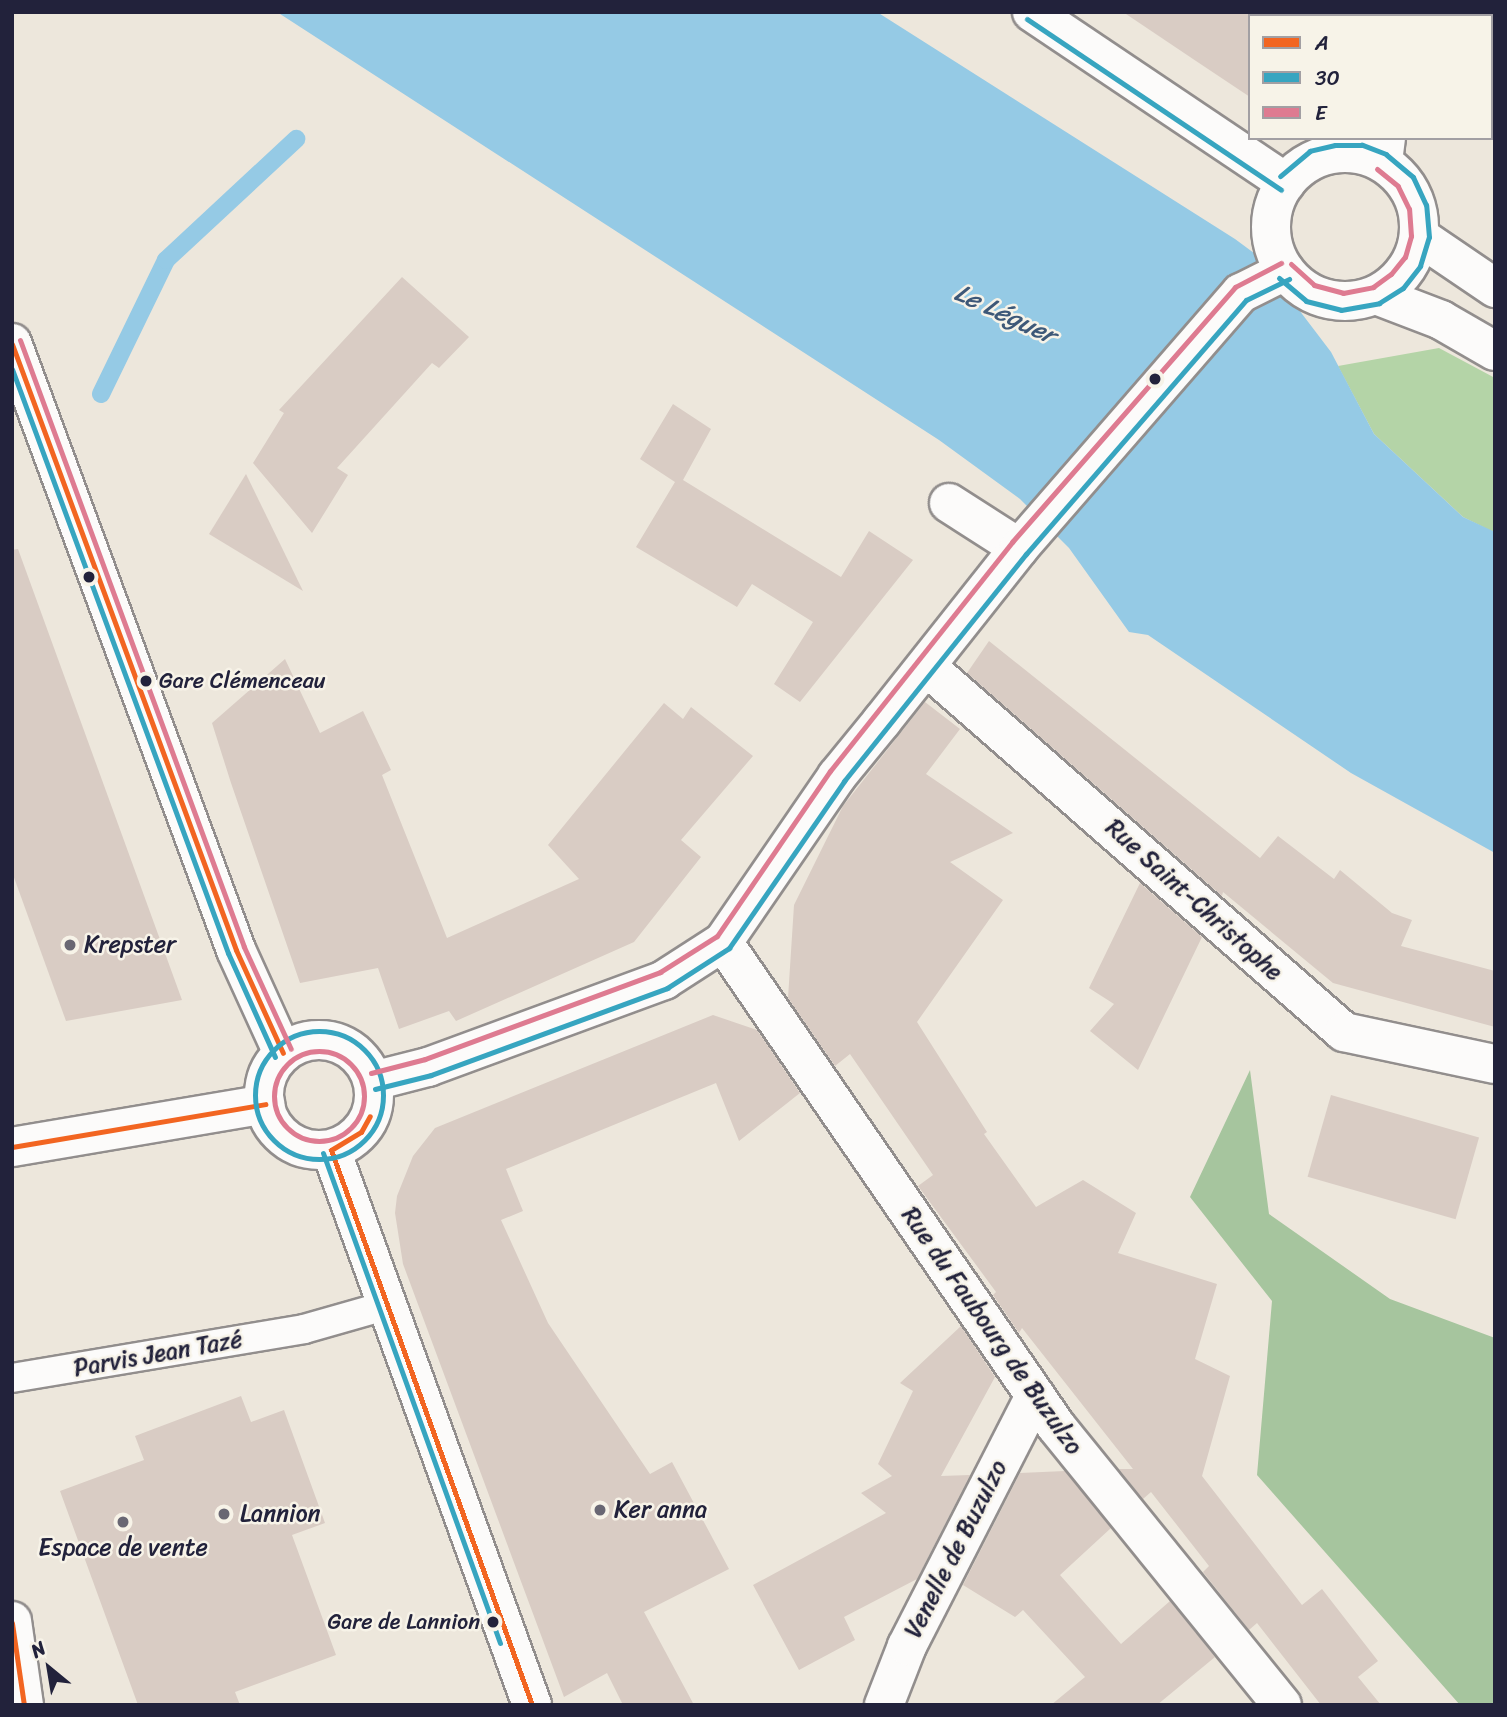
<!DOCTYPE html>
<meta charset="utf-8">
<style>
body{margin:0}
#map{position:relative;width:1507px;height:1717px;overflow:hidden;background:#ede7dc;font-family:Sriracha,sans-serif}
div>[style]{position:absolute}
.green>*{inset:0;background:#b4d4a7}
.forest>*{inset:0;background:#a6c59e}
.water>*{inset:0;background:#95cae5}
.stream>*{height:18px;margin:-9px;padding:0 9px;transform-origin:9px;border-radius:9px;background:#95cae5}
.building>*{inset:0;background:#d9ccc4;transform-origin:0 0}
.roads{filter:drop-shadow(2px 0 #928e8d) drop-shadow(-2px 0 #928e8d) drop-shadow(0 2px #928e8d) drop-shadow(0 -2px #928e8d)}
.service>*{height:28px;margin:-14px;padding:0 14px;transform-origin:14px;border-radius:14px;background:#fcfbfa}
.pedestrian>*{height:38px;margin:-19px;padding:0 19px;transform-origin:19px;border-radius:19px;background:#fcfbfa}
.minor>*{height:38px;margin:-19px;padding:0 19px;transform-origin:19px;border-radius:19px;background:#fcfbfa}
.tertiary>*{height:38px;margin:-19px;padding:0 19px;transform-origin:19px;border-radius:19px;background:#fcfbfa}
.secondary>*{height:38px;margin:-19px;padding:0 19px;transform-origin:19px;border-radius:19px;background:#fcfbfa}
.secondary>.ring{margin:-19px;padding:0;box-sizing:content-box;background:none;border:38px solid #fcfbfa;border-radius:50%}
.primary>*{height:38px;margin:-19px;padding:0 19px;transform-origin:19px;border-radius:19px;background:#fcfbfa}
.primary>.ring{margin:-19px;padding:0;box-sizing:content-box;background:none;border:38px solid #fcfbfa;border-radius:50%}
.bus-1>*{height:5px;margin:-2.5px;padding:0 2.5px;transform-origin:2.5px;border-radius:2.5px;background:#f26521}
.bus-2>*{height:5px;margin:-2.5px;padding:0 2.5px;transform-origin:2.5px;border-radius:2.5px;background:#37a5c0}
.bus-2>.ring{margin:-2.5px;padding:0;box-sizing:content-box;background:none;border:5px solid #37a5c0;border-radius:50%}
.bus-3>*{height:5px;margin:-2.5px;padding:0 2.5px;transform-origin:2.5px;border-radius:2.5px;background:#de7b91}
.bus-3>.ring{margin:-2.5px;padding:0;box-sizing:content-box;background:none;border:5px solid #de7b91;border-radius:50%}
.dots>*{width:19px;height:19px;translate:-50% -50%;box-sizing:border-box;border:4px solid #f7f3e8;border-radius:50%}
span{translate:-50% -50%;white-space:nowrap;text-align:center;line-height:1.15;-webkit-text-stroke:5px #f7f3e8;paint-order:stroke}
.bus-label{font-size:22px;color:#22223b}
.left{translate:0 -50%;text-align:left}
.right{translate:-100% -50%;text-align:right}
.street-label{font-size:24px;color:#22223b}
.poi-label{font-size:24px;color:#22223b}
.water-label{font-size:26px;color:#3d5878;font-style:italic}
.frame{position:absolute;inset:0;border:14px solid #22223b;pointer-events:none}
.legend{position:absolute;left:1248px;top:14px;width:245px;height:126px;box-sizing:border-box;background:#f7f3e8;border:2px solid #a29fa3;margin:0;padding:9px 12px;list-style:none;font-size:21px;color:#22223b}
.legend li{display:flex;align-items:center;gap:14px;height:35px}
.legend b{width:35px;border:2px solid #a29fa3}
.north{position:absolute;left:14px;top:1633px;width:70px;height:70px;-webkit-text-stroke:5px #f7f3e8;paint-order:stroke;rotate:330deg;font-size:19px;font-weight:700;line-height:28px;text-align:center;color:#22223b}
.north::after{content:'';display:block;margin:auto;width:24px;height:32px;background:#22223b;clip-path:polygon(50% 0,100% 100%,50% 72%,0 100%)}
</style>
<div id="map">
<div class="green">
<div style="clip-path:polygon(1439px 348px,1495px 378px,1495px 533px,1463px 517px,1374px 434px,1338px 366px)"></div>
</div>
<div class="forest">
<div style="clip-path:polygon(1250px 1070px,1269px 1214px,1390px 1299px,1495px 1338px,1495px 1705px,1460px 1705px,1257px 1475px,1272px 1301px,1190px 1197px)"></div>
</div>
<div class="water">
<div style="clip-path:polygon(277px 12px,877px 12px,1235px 239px,1258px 256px,1331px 352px,1374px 434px,1463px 517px,1495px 532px,1495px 853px,1351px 773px,1148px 635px,1129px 632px,1069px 548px,1020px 499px,939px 440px)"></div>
</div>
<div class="stream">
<div style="left:101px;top:394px;width:149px;rotate:-64.1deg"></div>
<div style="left:166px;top:260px;width:178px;rotate:-42.9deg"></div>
</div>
<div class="building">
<div style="clip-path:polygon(1123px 12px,1250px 12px,1250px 97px,1196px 61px)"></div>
<div style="clip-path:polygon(402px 277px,469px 337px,439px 368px,432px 363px,337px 468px,348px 475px,312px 533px,253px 463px,284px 413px,279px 410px)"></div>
<div style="clip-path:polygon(673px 404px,711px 429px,683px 480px,841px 577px,869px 531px,913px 560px,800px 702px,774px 684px,813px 622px,752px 584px,737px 607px,636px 547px,675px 482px,640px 459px)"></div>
<div style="clip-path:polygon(246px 474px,303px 591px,209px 534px)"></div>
<div style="clip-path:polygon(18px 549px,182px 1000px,66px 1021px,12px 872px,12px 550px)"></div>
<div style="clip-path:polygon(989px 641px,1260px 858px,1278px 836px,1334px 879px,1340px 870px,1392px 913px,1412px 920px,1401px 946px,1495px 971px,1495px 1027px,1333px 983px,1223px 892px,1222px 896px,967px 673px)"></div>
<div style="clip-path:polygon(285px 659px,320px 733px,363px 711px,391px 770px,382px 775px,447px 938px,579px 879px,548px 845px,664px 703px,683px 719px,691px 707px,753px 756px,681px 840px,701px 857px,634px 942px,456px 1021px,449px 1011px,399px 1029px,378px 968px,300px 983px,231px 783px,212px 723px)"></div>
<div style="clip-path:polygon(925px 702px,960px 729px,926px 774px,1013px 833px,950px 862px,1003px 900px,917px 1022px,987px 1132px,984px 1134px,1036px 1207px,1083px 1180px,1136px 1213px,1118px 1253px,1217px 1284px,1195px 1359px,1230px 1376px,1202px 1476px,1302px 1605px,1322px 1589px,1378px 1661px,1358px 1677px,1381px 1705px,1321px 1705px,1257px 1623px,1249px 1630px,1203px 1572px,1209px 1566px,1151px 1492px,1143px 1499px,1119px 1469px,1133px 1469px,1022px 1328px,1019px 1333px,993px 1295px,996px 1292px,918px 1186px,933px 1175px,850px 1054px,835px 1066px,788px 998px,794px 905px,843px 806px)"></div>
<div style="clip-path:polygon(1140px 883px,1202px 937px,1138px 1070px,1090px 1031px,1114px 1004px,1089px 988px)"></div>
<div style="clip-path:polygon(713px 1015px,757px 1030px,800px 1093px,739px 1141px,716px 1083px,506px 1169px,523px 1211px,501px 1220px,548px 1323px,650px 1474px,672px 1462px,729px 1569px,644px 1612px,694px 1705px,623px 1705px,607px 1673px,564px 1697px,403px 1264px,395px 1213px,397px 1196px,413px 1156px,435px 1128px)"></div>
<div style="left:1331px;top:1095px;width:154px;height:85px;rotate:16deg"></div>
<div style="clip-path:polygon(961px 1326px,995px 1377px,941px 1476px,970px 1475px,917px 1579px,844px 1617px,855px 1640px,799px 1670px,753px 1585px,886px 1513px,861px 1493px,892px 1476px,878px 1464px,913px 1391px,900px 1383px)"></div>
<div style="clip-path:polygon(241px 1396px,251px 1422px,284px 1410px,325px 1523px,292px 1535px,336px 1655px,235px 1692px,240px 1705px,138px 1705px,60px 1491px,144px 1460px,135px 1436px)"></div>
<div style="clip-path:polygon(1065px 1471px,1111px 1528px,1060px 1575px,1121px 1644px,1170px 1601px,1215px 1657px,1157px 1705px,1051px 1705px,1085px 1677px,1023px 1610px,1015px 1617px,963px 1585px,1020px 1473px)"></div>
</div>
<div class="roads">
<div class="service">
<div style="left:12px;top:1378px;width:296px;rotate:-9.5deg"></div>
<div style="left:304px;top:1329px;width:84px;rotate:-15.9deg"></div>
</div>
<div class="pedestrian">
<div style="left:949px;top:503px;width:83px;rotate:32.7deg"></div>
</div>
<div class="minor">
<div style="left:927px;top:667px;width:554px;rotate:41.2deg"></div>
<div style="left:1344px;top:1032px;width:154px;rotate:12deg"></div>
<div style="left:882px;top:721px;width:221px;rotate:-51.6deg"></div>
<div style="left:723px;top:942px;width:587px;rotate:55.47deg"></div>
<div style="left:1056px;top:1426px;width:359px;rotate:51deg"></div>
<div style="left:12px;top:1147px;width:257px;rotate:-9.6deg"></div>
<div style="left:12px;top:1621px;width:85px;rotate:81.9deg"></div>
<div style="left:884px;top:1705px;width:63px;rotate:-68.7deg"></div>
<div style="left:907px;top:1646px;width:281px;rotate:-62.9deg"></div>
</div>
<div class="tertiary">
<div style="left:1446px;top:16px;width:4px;rotate:-63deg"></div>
<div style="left:1383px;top:162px;width:24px;rotate:-83deg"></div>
<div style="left:1019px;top:548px;width:338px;rotate:-49deg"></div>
<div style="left:1241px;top:293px;width:49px;rotate:-26.6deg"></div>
<div style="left:373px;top:1081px;width:57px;rotate:-14.3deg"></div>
<div style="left:428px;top:1067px;width:252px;rotate:-20.2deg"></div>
<div style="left:664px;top:980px;width:70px;rotate:-32.8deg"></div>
<div style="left:723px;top:942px;width:201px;rotate:-55.5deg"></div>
<div style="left:837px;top:776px;width:71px;rotate:-50.7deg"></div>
</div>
<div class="secondary">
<div style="left:12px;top:343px;width:647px;rotate:69.74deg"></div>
<div style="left:236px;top:950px;width:113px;rotate:65.5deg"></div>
<div class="ring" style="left:264px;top:1040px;width:72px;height:72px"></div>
<div style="left:331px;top:1150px;width:590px;rotate:70.09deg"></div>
</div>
<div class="primary">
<div style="left:1032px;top:12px;width:306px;rotate:33.9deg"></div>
<div class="ring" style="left:1271px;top:153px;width:110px;height:110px"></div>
<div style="left:1420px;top:237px;width:91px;rotate:34.2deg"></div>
<div style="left:1376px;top:295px;width:70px;rotate:21deg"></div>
<div style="left:1441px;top:320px;width:62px;rotate:29.9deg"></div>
</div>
</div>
<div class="bus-1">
<div style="left:12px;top:344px;width:646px;rotate:69.71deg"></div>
<div style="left:236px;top:950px;width:113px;rotate:65.5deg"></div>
<div style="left:12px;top:1147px;width:257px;rotate:-9.6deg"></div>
<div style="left:331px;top:1150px;width:35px;rotate:-31deg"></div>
<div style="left:361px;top:1132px;width:18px;rotate:-61deg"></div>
<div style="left:331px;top:1150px;width:590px;rotate:70.09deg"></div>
<div style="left:12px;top:1623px;width:83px;rotate:81.7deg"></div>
</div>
<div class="bus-2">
<div style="left:1027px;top:19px;width:306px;rotate:33.9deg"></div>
<div style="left:1279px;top:278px;width:35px;rotate:40deg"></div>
<div style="left:1306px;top:301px;width:36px;rotate:14deg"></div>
<div style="left:1341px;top:310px;width:39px;rotate:-10deg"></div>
<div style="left:1379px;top:303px;width:28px;rotate:-32deg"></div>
<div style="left:1403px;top:288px;width:28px;rotate:-52deg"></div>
<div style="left:1420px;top:266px;width:30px;rotate:-73deg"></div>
<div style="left:1429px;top:237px;width:32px;rotate:-95deg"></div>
<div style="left:1426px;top:205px;width:31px;rotate:-115deg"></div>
<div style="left:1413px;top:177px;width:35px;rotate:-140deg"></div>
<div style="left:1386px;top:154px;width:26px;rotate:-159deg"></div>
<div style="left:1362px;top:145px;width:27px;rotate:180deg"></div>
<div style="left:1335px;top:145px;width:26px;rotate:167deg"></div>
<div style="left:1310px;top:151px;width:39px;rotate:140deg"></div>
<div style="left:12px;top:369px;width:623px;rotate:69.7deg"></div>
<div style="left:228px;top:953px;width:114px;rotate:65.7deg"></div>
<div class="ring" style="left:255px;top:1031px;width:123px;height:123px"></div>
<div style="left:375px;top:1089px;width:58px;rotate:-14deg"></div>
<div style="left:431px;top:1075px;width:252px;rotate:-20.2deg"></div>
<div style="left:667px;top:988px;width:74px;rotate:-32.8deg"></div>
<div style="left:729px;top:948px;width:203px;rotate:-55.4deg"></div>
<div style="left:844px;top:781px;width:291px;rotate:-51.3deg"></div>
<div style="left:1026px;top:554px;width:336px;rotate:-49.1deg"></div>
<div style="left:1246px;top:300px;width:48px;rotate:-26deg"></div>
<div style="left:323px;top:1153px;width:521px;rotate:70.14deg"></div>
</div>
<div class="bus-3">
<div style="left:1291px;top:264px;width:31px;rotate:42deg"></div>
<div style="left:1314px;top:285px;width:30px;rotate:15deg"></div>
<div style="left:1343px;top:293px;width:31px;rotate:-11deg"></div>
<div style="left:1373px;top:287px;width:22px;rotate:-36deg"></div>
<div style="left:1391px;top:274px;width:22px;rotate:-51deg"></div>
<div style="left:1405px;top:257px;width:22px;rotate:-74deg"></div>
<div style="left:1411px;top:236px;width:27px;rotate:-94deg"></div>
<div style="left:1409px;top:209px;width:25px;rotate:-116deg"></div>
<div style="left:1398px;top:186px;width:27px;rotate:-141deg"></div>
<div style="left:20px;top:340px;width:647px;rotate:69.74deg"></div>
<div style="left:244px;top:947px;width:112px;rotate:65.3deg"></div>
<div class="ring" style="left:274px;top:1051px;width:85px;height:85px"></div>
<div style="left:371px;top:1073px;width:56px;rotate:-14.5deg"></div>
<div style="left:425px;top:1059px;width:251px;rotate:-20.3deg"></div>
<div style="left:660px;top:972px;width:67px;rotate:-32.3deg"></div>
<div style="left:717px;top:936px;width:200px;rotate:-55.6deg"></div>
<div style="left:830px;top:771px;width:293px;rotate:-51.5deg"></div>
<div style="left:1012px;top:542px;width:339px;rotate:-48.8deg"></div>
<div style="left:1235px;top:287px;width:52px;rotate:-27.6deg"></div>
</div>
<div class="dots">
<div style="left:1155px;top:379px;background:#22223b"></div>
<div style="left:89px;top:577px;background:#22223b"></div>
<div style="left:146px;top:681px;background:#22223b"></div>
<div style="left:70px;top:945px;background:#696773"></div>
<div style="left:600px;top:1510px;background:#696773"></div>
<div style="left:224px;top:1514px;background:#696773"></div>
<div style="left:123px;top:1522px;background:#696773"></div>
<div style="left:493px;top:1622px;background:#22223b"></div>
</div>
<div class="bus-label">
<span class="left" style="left:159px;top:681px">Gare Clémenceau</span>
<span class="right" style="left:480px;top:1622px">Gare de Lannion</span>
</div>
<div class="street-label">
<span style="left:1194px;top:900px;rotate:42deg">Rue Saint-Christophe</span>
<span style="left:992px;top:1331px;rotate:55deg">Rue du Faubourg de Buzulzo</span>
<span style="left:158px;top:1354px;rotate:-10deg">Parvis Jean Tazé</span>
<span style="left:956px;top:1549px;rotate:-63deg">Venelle de Buzulzo</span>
</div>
<div class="poi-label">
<span class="left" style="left:84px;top:945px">Krepster</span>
<span class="left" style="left:614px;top:1510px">Ker anna</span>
<span class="left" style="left:240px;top:1514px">Lannion</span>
<span style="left:123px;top:1548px">Espace de vente</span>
</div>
<div class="water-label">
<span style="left:1005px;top:314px;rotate:25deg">Le Léguer</span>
</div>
<div class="frame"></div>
<ul class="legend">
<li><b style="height:9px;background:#f26521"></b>A</li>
<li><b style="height:9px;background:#37a5c0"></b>30</li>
<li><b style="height:9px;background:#de7b91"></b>E</li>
</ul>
<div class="north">N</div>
</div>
